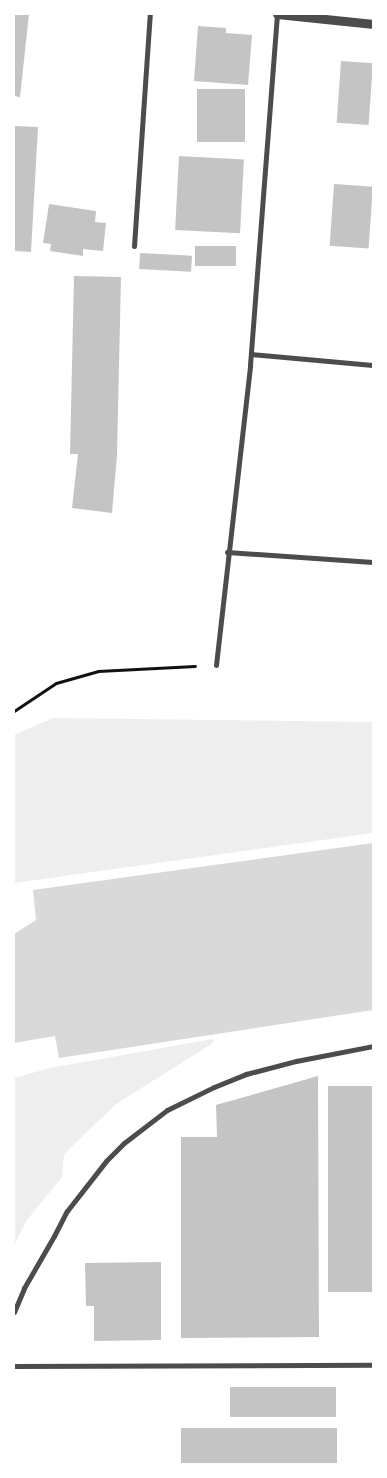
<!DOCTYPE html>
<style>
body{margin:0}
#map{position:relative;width:387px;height:1478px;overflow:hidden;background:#fff;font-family:"Sofia Sans Condensed",sans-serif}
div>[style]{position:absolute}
.green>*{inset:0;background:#eee}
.water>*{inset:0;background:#d9d9d9}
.building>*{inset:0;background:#c4c4c4;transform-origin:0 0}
.path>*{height:3px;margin:-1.5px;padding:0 1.5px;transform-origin:1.5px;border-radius:1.5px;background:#111}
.minor>*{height:5px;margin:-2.5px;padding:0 2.5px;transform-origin:2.5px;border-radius:2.5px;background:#4c4c4c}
.tertiary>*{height:9px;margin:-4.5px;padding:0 4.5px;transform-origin:4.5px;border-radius:4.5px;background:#4c4c4c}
span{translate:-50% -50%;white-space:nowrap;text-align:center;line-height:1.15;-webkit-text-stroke:4px #fff;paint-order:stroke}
.frame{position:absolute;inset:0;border:15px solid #fff;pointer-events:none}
</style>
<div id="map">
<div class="green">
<div style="clip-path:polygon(53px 718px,373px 722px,373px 833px,14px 883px,14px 735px)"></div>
<div style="clip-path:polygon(213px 1039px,213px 1043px,116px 1104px,64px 1154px,62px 1177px,27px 1220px,14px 1245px,14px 1078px,50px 1068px)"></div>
</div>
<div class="water">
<div style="clip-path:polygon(373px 843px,373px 1010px,59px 1058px,55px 1036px,14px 1043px,14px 934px,36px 920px,33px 890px)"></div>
</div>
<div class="building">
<div style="clip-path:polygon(14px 14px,29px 14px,20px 97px,14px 96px)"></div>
<div style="clip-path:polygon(198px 26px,226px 28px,226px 33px,252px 35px,248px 85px,194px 81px)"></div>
<div style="left:341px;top:61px;width:32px;height:62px;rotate:4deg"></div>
<div style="left:197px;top:89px;width:48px;height:53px"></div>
<div style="clip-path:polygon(14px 126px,38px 127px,31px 252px,14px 251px)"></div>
<div style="left:179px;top:156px;width:65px;height:74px;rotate:3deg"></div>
<div style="left:334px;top:184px;width:39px;height:62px;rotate:4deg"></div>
<div style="clip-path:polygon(49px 204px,96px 211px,95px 222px,106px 223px,103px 251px,83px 249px,83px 256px,50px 251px,51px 244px,43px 243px)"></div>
<div style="left:195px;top:246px;width:41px;height:20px"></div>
<div style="left:140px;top:253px;width:52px;height:16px;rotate:3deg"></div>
<div style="clip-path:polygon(74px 276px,121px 277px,117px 455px,112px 513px,72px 508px,78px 454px,70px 454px)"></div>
<div style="clip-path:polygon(318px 1076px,319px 1337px,181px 1338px,181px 1137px,217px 1137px,216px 1105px)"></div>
<div style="left:373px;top:1086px;width:206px;height:45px;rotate:90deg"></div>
<div style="clip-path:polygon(161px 1262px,161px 1340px,94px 1341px,94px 1306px,86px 1306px,85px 1263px)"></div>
<div style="left:230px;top:1387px;width:106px;height:30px"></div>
<div style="left:337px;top:1428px;width:36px;height:156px;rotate:90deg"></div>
</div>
<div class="path">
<div style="left:14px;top:711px;width:50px;rotate:-33.7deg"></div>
<div style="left:56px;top:683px;width:44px;rotate:-15.9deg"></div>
<div style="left:98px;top:671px;width:97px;rotate:-3deg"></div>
</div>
<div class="minor">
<div style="left:134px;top:246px;width:233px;rotate:-86.1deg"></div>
<div style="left:251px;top:354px;width:122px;rotate:5.2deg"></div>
<div style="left:227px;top:552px;width:146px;rotate:3.9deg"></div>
<div style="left:216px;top:665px;width:302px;rotate:-83.5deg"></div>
<div style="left:250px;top:365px;width:352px;rotate:-85.6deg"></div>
<div style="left:14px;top:1312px;width:26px;rotate:-67deg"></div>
<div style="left:24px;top:1288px;width:60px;rotate:-60deg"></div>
<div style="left:54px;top:1236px;width:28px;rotate:-63deg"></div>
<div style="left:67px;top:1211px;width:63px;rotate:-52deg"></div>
<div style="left:106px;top:1161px;width:25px;rotate:-45deg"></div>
<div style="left:124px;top:1143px;width:54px;rotate:-37.5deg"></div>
<div style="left:167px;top:1110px;width:52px;rotate:-26.1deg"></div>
<div style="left:214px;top:1087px;width:35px;rotate:-22deg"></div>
<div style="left:246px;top:1074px;width:52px;rotate:-14.6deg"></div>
<div style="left:296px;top:1061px;width:78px;rotate:-11deg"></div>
<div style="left:14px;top:1366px;width:359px;rotate:-0.2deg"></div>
</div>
<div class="tertiary">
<div style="left:277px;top:14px;width:97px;rotate:5.9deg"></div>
</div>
<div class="frame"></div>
</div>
